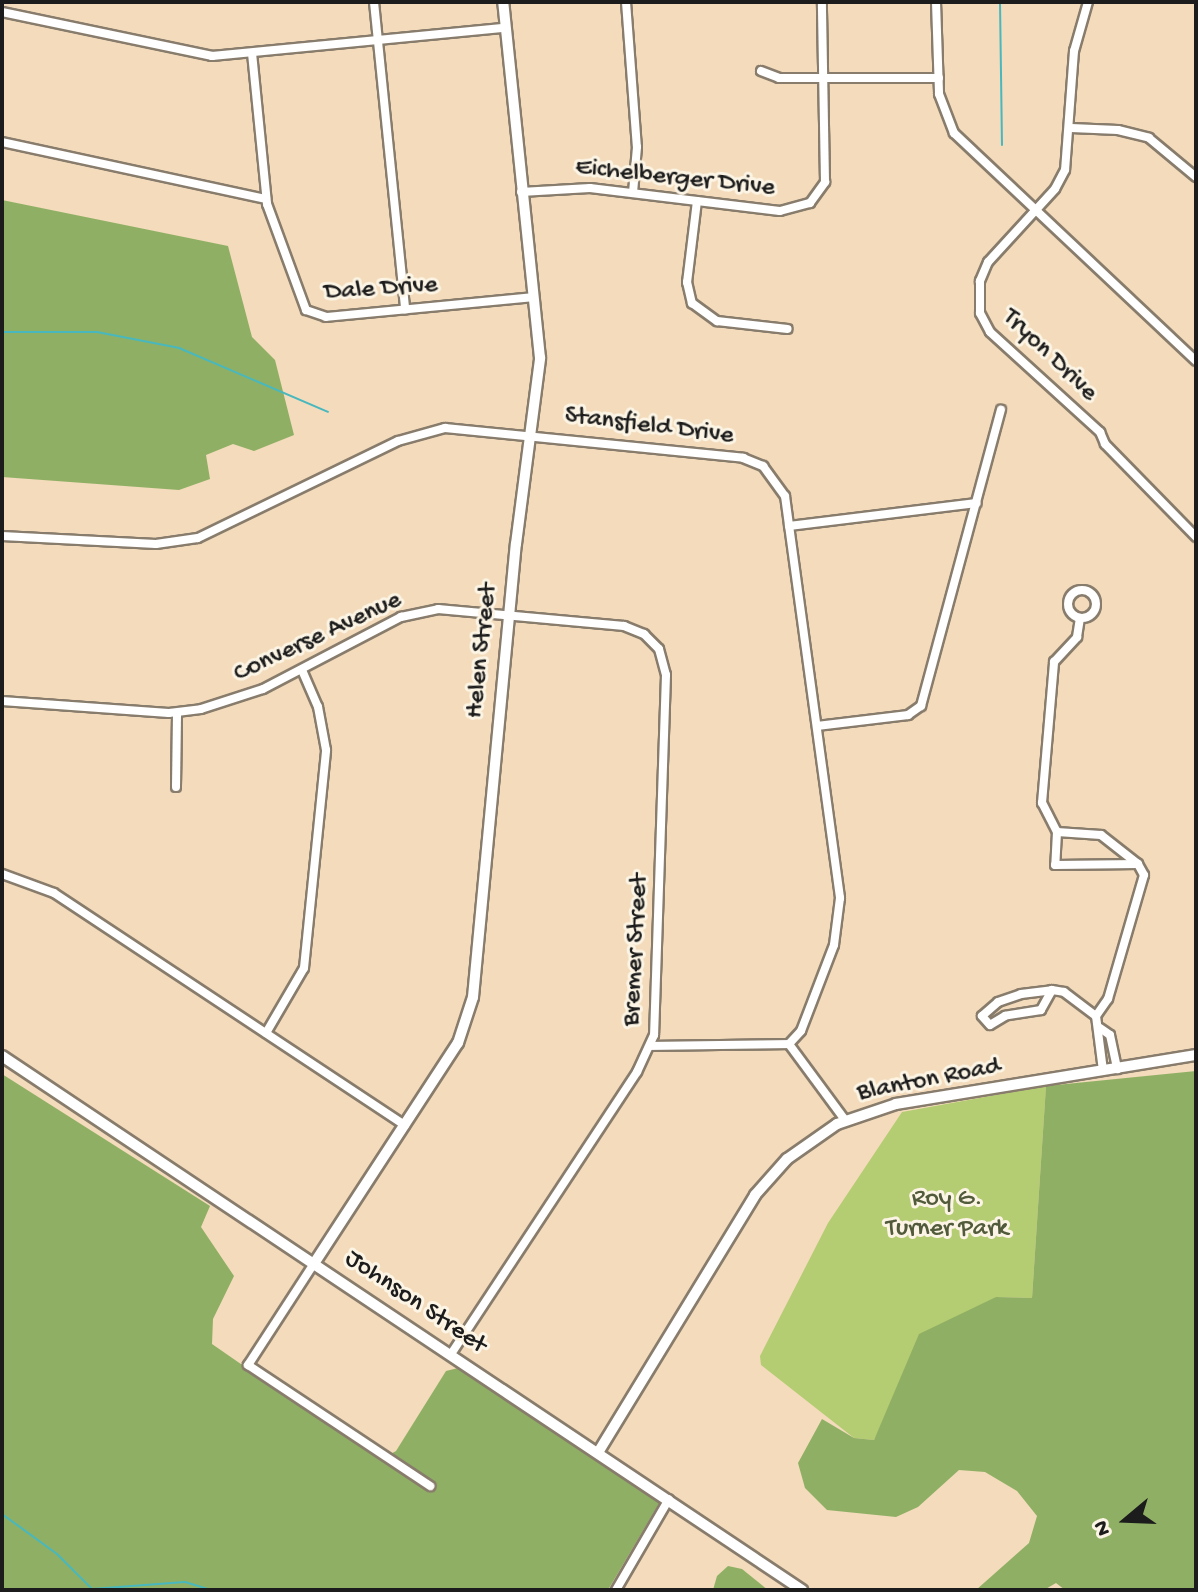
<!DOCTYPE html>
<style>
body{margin:0}
#map{position:relative;width:1198px;height:1592px;overflow:hidden;background:#f3dbbb;font-family:"Gochi Hand",sans-serif}
div>[style]{position:absolute}
.green>*{inset:0;background:#b4cc72}
.forest>*{inset:0;background:#8fb064}
.stream>*{height:2px;margin:-1px;padding:0 1px;transform-origin:1px;border-radius:1px;background:#48b8be}
.roads{filter:drop-shadow(2px 0 #887c6c) drop-shadow(-2px 0 #887c6c) drop-shadow(0 2px #887c6c) drop-shadow(0 -2px #887c6c)}
.minor>*{height:8px;margin:-4px;padding:0 4px;transform-origin:4px;border-radius:4px;background:#fff}
.minor>.ring{margin:-4px;padding:0;box-sizing:content-box;background:none;border:8px solid #fff;border-radius:50%}
.tertiary>*{height:10px;margin:-5px;padding:0 5px;transform-origin:5px;border-radius:5px;background:#fff}
span{translate:-50% -50%;white-space:nowrap;text-align:center;line-height:1.15;-webkit-text-stroke:6px #fcf5e5;paint-order:stroke}
.street-label{font-size:26px;color:#1c1c1c}
.park-label{font-size:26px;color:#515a3a}
.frame{position:absolute;inset:0;border:4px solid #1c1c1c;pointer-events:none}
.north{position:absolute;left:1086px;top:1480px;width:80px;height:80px;-webkit-text-stroke:6px #fcf5e5;paint-order:stroke;rotate:251deg;font-size:22px;font-weight:700;line-height:32px;text-align:center;color:#1c1c1c}
.north::after{content:'';display:block;margin:auto;width:28px;height:36px;background:#1c1c1c;clip-path:polygon(50% 0,100% 100%,50% 72%,0 100%)}
</style>
<div id="map">
<div class="green">
<div style="clip-path:polygon(1046px 1086px,1032px 1298px,996px 1297px,887px 1414px,874px 1440px,854px 1438px,761px 1365px,760px 1356px,828px 1223px,902px 1112px)"></div>
</div>
<div class="forest">
<div style="clip-path:polygon(2px 200px,228px 246px,252px 337px,275px 360px,294px 435px,254px 451px,233px 444px,206px 455px,210px 479px,179px 490px,2px 477px)"></div>
<div style="clip-path:polygon(1196px 1071px,1196px 1590px,1065px 1590px,1056px 1583px,1044px 1590px,976px 1590px,1029px 1543px,1037px 1516px,1017px 1491px,985px 1472px,959px 1470px,918px 1507px,896px 1517px,827px 1510px,805px 1488px,798px 1463px,822px 1419px,854px 1438px,874px 1440px,919px 1334px,996px 1297px,1032px 1298px,1046px 1086px)"></div>
<div style="clip-path:polygon(2px 1074px,210px 1206px,201px 1227px,234px 1276px,213px 1319px,212px 1344px,380px 1460px,396px 1451px,446px 1371px,458px 1368px,661px 1500px,608px 1590px,2px 1590px)"></div>
<div style="clip-path:polygon(728px 1566px,742px 1569px,768px 1590px,713px 1590px,717px 1576px)"></div>
</div>
<div class="stream">
<div style="left:1000px;top:2px;width:143px;rotate:89.2deg"></div>
<div style="left:2px;top:332px;width:95px"></div>
<div style="left:97px;top:332px;width:84px;rotate:11deg"></div>
<div style="left:179px;top:348px;width:162px;rotate:23.2deg"></div>
<div style="left:2px;top:1514px;width:68px;rotate:36deg"></div>
<div style="left:57px;top:1554px;width:49px;rotate:45deg"></div>
<div style="left:92px;top:1589px;width:93px;rotate:-4.3deg"></div>
<div style="left:185px;top:1582px;width:27px;rotate:17deg"></div>
</div>
<div class="roads">
<div class="minor">
<div style="left:374px;top:2px;width:309px;rotate:84.2deg"></div>
<div style="left:626px;top:2px;width:145px;rotate:85.7deg"></div>
<div style="left:637px;top:147px;width:46px;rotate:95deg"></div>
<div style="left:936px;top:2px;width:92px;rotate:88.1deg"></div>
<div style="left:939px;top:94px;width:42px;rotate:69deg"></div>
<div style="left:954px;top:133px;width:332px;rotate:43.3deg"></div>
<div style="left:1088px;top:2px;width:51px;rotate:105.9deg"></div>
<div style="left:1074px;top:51px;width:119px;rotate:94.3deg"></div>
<div style="left:1065px;top:170px;width:21px;rotate:118deg"></div>
<div style="left:1055px;top:189px;width:99px;rotate:132.5deg"></div>
<div style="left:988px;top:262px;width:21px;rotate:113deg"></div>
<div style="left:980px;top:281px;width:32px;rotate:90deg"></div>
<div style="left:980px;top:313px;width:21px;rotate:62deg"></div>
<div style="left:990px;top:332px;width:149px;rotate:42.3deg"></div>
<div style="left:1100px;top:432px;width:13px;rotate:67deg"></div>
<div style="left:1105px;top:444px;width:130px;rotate:45.6deg"></div>
<div style="left:2px;top:12px;width:215px;rotate:11.8deg"></div>
<div style="left:212px;top:56px;width:294px;rotate:-5.5deg"></div>
<div style="left:252px;top:53px;width:152px;rotate:84.3deg"></div>
<div style="left:267px;top:204px;width:113px;rotate:69.8deg"></div>
<div style="left:306px;top:310px;width:21px;rotate:19deg"></div>
<div style="left:326px;top:317px;width:208px;rotate:-5.5deg"></div>
<div style="left:761px;top:71px;width:19px;rotate:21deg"></div>
<div style="left:779px;top:78px;width:160px"></div>
<div style="left:1071px;top:128px;width:47px;rotate:2.4deg"></div>
<div style="left:1118px;top:130px;width:32px;rotate:14deg"></div>
<div style="left:1149px;top:138px;width:61px;rotate:39.7deg"></div>
<div style="left:2px;top:142px;width:270px;rotate:12.2deg"></div>
<div style="left:521px;top:192px;width:69px;rotate:-3.3deg"></div>
<div style="left:590px;top:188px;width:191px;rotate:6.9deg"></div>
<div style="left:780px;top:211px;width:31px;rotate:-15deg"></div>
<div style="left:810px;top:203px;width:26px;rotate:-54deg"></div>
<div style="left:825px;top:182px;width:180px;rotate:-91deg"></div>
<div style="left:697px;top:201px;width:82px;rotate:97deg"></div>
<div style="left:687px;top:282px;width:22px;rotate:77deg"></div>
<div style="left:692px;top:303px;width:31px;rotate:36deg"></div>
<div style="left:717px;top:321px;width:71px;rotate:6.4deg"></div>
<div style="left:789px;top:526px;width:189px;rotate:-7deg"></div>
<div style="left:2px;top:536px;width:154px;rotate:3deg"></div>
<div style="left:156px;top:544px;width:42px;rotate:-8.1deg"></div>
<div style="left:198px;top:538px;width:222px;rotate:-25.9deg"></div>
<div style="left:398px;top:441px;width:49px;rotate:-15.5deg"></div>
<div style="left:445px;top:428px;width:300px;rotate:5.7deg"></div>
<div style="left:743px;top:458px;width:22px;rotate:22deg"></div>
<div style="left:763px;top:466px;width:37px;rotate:54deg"></div>
<div style="left:785px;top:496px;width:406px;rotate:82.2deg"></div>
<div style="left:840px;top:898px;width:47px;rotate:97.3deg"></div>
<div style="left:834px;top:945px;width:92px;rotate:111deg"></div>
<div style="left:801px;top:1031px;width:18px;rotate:133deg"></div>
<div class="ring" style="left:1068px;top:590px;width:20px;height:20px"></div>
<div style="left:2px;top:701px;width:167px;rotate:4.1deg"></div>
<div style="left:169px;top:713px;width:32px;rotate:-7deg"></div>
<div style="left:201px;top:709px;width:65px;rotate:-17.9deg"></div>
<div style="left:263px;top:689px;width:156px;rotate:-27.6deg"></div>
<div style="left:401px;top:617px;width:38px;rotate:-12deg"></div>
<div style="left:438px;top:609px;width:187px;rotate:5.2deg"></div>
<div style="left:624px;top:626px;width:22px;rotate:22deg"></div>
<div style="left:644px;top:634px;width:21px;rotate:45deg"></div>
<div style="left:659px;top:649px;width:27px;rotate:75deg"></div>
<div style="left:666px;top:675px;width:360px;rotate:91.9deg"></div>
<div style="left:654px;top:1035px;width:41px;rotate:114.7deg"></div>
<div style="left:637px;top:1072px;width:336px;rotate:123.4deg"></div>
<div style="left:817px;top:726px;width:92px;rotate:-6.9deg"></div>
<div style="left:908px;top:715px;width:16px;rotate:-35deg"></div>
<div style="left:921px;top:706px;width:307px;rotate:-74.9deg"></div>
<div style="left:176px;top:787px;width:74px;rotate:-89.2deg"></div>
<div style="left:1057px;top:832px;width:33px;rotate:-117deg"></div>
<div style="left:1042px;top:803px;width:142px;rotate:-85.1deg"></div>
<div style="left:1054px;top:662px;width:34px;rotate:-47deg"></div>
<div style="left:1077px;top:637px;width:19px;rotate:-81deg"></div>
<div style="left:2px;top:874px;width:55px;rotate:20.1deg"></div>
<div style="left:54px;top:893px;width:421px;rotate:33.5deg"></div>
<div style="left:1052px;top:990px;width:23px;rotate:119deg"></div>
<div style="left:1041px;top:1010px;width:36px;rotate:171deg"></div>
<div style="left:1005px;top:1016px;width:17px;rotate:149deg"></div>
<div style="left:990px;top:1025px;width:12px;rotate:-132deg"></div>
<div style="left:982px;top:1016px;width:21px;rotate:-41deg"></div>
<div style="left:998px;top:1002px;width:24px;rotate:-19deg"></div>
<div style="left:1021px;top:994px;width:31px;rotate:-7deg"></div>
<div style="left:1052px;top:990px;width:12px;rotate:9deg"></div>
<div style="left:1064px;top:992px;width:40px;rotate:37deg"></div>
<div style="left:1096px;top:1016px;width:55px;rotate:82.7deg"></div>
<div style="left:1096px;top:1016px;width:21px;rotate:-55deg"></div>
<div style="left:1108px;top:999px;width:129px;rotate:-73.8deg"></div>
<div style="left:1144px;top:875px;width:13px;rotate:-119deg"></div>
<div style="left:1138px;top:864px;width:47px;rotate:-141.9deg"></div>
<div style="left:1101px;top:835px;width:44px;rotate:-176.1deg"></div>
<div style="left:1057px;top:832px;width:33px;rotate:93deg"></div>
<div style="left:1055px;top:865px;width:83px;rotate:-0.7deg"></div>
<div style="left:1100px;top:1028px;width:12px;rotate:35deg"></div>
<div style="left:1110px;top:1035px;width:35px;rotate:78deg"></div>
<div style="left:266px;top:1033px;width:75px;rotate:-59.7deg"></div>
<div style="left:304px;top:968px;width:219px;rotate:-84.2deg"></div>
<div style="left:326px;top:750px;width:44px;rotate:-100.5deg"></div>
<div style="left:318px;top:707px;width:40px;rotate:-113.4deg"></div>
<div style="left:651px;top:1046px;width:138px;rotate:-0.8deg"></div>
<div style="left:789px;top:1044px;width:94px;rotate:53.6deg"></div>
<div style="left:315px;top:1262px;width:123px;rotate:123deg"></div>
<div style="left:248px;top:1365px;width:219px;rotate:33.6deg"></div>
<div style="left:616px;top:1590px;width:105px;rotate:-59.8deg"></div>
</div>
<div class="tertiary">
<div style="left:2px;top:1056px;width:962px;rotate:33.72deg"></div>
<div style="left:315px;top:1262px;width:262px;rotate:-56.9deg"></div>
<div style="left:458px;top:1043px;width:48px;rotate:-71.9deg"></div>
<div style="left:473px;top:997px;width:455px;rotate:-84.6deg"></div>
<div style="left:516px;top:544px;width:188px;rotate:-82.6deg"></div>
<div style="left:540px;top:358px;width:358px;rotate:-95.9deg"></div>
<div style="left:599px;top:1451px;width:300px;rotate:-58.6deg"></div>
<div style="left:755px;top:1195px;width:48px;rotate:-48.4deg"></div>
<div style="left:787px;top:1159px;width:61px;rotate:-35deg"></div>
<div style="left:837px;top:1124px;width:62px;rotate:-18.7deg"></div>
<div style="left:896px;top:1104px;width:304px;rotate:-9.3deg"></div>
</div>
</div>
<div class="street-label">
<span style="left:675px;top:179px;rotate:6deg">Eichelberger Drive</span>
<span style="left:381px;top:290px;rotate:-4deg">Dale Drive</span>
<span style="left:1049px;top:356px;rotate:44deg">Tryon Drive</span>
<span style="left:649px;top:427px;rotate:7deg">Stansfield Drive</span>
<span style="left:318px;top:638px;rotate:-25deg">Converse Avenue</span>
<span style="left:483px;top:651px;rotate:-84deg">Helen Street</span>
<span style="left:637px;top:950px;rotate:-87deg">Bremer Street</span>
<span style="left:929px;top:1081px;rotate:-11deg">Blanton Road</span>
<span style="left:415px;top:1303px;rotate:34deg">Johnson Street</span>
</div>
<div class="park-label">
<span style="left:947px;top:1215px">Roy G.<br>Turner Park</span>
</div>
<div class="frame"></div>
<div class="north">N</div>
</div>
